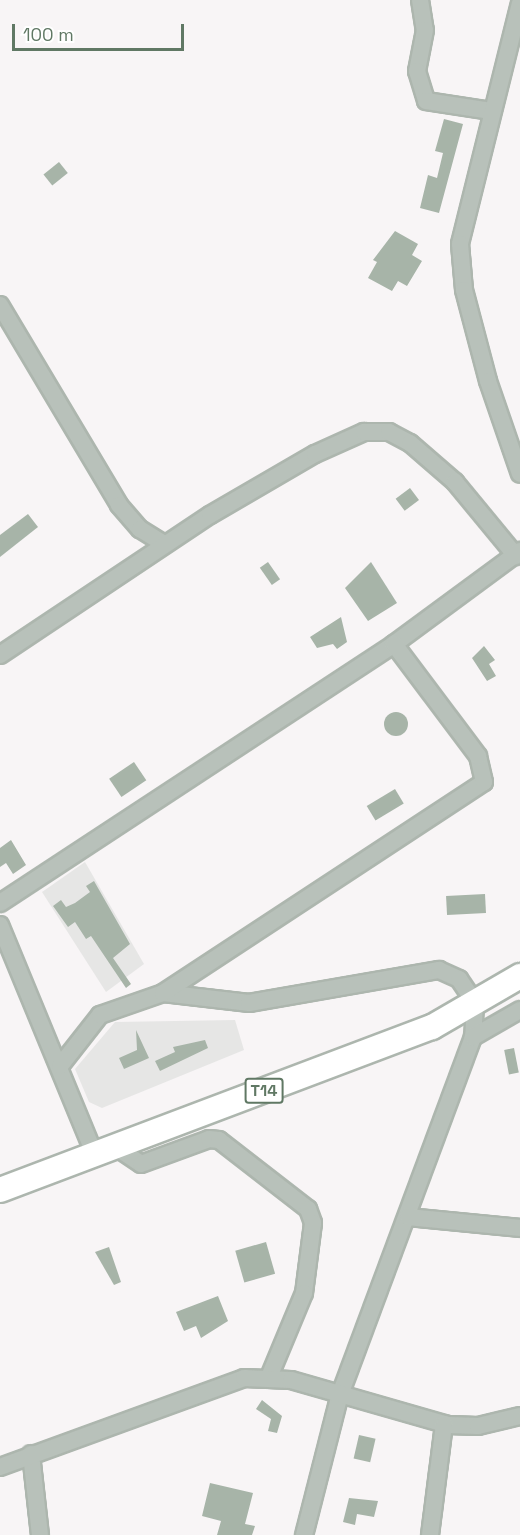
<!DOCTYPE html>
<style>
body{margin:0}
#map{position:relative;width:520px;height:1535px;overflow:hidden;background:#f8f5f6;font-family:"Space Grotesk",sans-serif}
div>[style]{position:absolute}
.built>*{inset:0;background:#e6e6e5}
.building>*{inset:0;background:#a7b4a8;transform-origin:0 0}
.round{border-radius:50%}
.roads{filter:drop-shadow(2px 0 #adb6ae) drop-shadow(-2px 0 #adb6ae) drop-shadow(0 2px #adb6ae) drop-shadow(0 -2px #adb6ae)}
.minor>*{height:16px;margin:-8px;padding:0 8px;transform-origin:8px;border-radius:8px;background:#b8c1ba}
.highway>*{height:24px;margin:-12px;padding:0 12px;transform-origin:12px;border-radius:12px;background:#fff}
span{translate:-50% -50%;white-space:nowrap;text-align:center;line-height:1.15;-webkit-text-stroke:6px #fff;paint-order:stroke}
.shield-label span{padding:2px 4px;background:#fff;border:2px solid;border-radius:4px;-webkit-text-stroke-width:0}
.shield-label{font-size:16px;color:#607864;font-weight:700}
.scale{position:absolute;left:12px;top:24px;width:172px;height:27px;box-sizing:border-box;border:3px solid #607864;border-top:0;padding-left:8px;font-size:18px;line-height:21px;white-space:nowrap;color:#607864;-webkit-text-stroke:4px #fff;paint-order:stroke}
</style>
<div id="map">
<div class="built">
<div style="clip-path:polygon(85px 862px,144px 964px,106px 992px,42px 892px)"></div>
<div style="clip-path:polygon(235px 1020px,244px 1050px,102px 1108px,89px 1102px,75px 1069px,115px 1022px)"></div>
</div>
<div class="building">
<div style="clip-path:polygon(444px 119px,463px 124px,439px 213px,420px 208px,428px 175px,437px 178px,443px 153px,435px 151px)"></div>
<div style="left:59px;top:162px;width:14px;height:20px;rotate:51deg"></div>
<div style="clip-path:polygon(395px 231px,418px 244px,412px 255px,422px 261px,407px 286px,398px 281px,392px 291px,368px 278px,377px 262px,373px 260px)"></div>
<div style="left:410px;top:488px;width:15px;height:18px;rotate:53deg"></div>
<div style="clip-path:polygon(28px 514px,38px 527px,0 557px,0 535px)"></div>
<div style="left:268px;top:562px;width:21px;height:10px;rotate:55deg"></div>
<div style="clip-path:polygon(371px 562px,397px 603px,368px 621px,345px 588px)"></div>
<div style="clip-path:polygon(341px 617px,347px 642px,337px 649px,333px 644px,317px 648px,310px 637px)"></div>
<div style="clip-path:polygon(484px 646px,495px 660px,489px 664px,496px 676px,487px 681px,472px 658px)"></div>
<div class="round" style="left:384px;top:712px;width:24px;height:24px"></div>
<div style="left:134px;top:762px;width:22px;height:30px;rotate:56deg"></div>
<div style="left:395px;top:789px;width:17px;height:33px;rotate:59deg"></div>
<div style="clip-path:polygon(11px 840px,26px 865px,13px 874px,6px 863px,0 867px,0 848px)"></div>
<div style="clip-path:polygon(94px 881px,130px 944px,113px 958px,131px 984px,126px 988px,91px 936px,86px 939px,75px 922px,68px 927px,53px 906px,61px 900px,66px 907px,75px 903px,90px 892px,86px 886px)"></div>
<div style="left:485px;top:894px;width:19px;height:39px;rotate:87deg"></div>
<div style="clip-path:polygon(136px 1030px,149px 1058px,124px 1069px,119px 1058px,137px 1050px)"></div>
<div style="clip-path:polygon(205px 1040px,208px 1048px,160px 1071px,155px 1061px,175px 1052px,173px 1047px)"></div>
<div style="left:514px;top:1048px;width:25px;height:10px;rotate:79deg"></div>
<div style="left:266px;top:1242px;width:33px;height:32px;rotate:74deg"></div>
<div style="clip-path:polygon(109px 1247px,121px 1282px,114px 1285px,95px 1252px)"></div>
<div style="clip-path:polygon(218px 1296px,228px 1321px,201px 1338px,196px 1326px,184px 1331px,176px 1312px)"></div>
<div style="clip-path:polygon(262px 1400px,282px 1416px,277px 1433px,268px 1431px,271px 1419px,256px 1409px)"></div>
<div style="left:359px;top:1435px;width:17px;height:24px;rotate:13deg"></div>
<div style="clip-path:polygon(210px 1483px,253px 1493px,245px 1524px,255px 1526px,252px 1535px,217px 1535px,221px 1521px,202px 1516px)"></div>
<div style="clip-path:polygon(349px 1498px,378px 1501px,374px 1517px,357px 1514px,355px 1525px,343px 1522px)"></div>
</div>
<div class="roads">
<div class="minor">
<div style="left:420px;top:0;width:30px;rotate:81deg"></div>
<div style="left:425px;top:30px;width:42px;rotate:101deg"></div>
<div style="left:417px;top:71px;width:31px;rotate:73deg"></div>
<div style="left:426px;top:101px;width:66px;rotate:8.7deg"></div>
<div style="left:520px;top:3px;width:248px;rotate:104deg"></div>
<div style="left:460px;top:244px;width:46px;rotate:85deg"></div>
<div style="left:464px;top:290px;width:94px;rotate:75.2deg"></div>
<div style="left:488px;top:381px;width:98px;rotate:71deg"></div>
<div style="left:0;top:305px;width:233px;rotate:59.2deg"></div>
<div style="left:119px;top:505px;width:32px;rotate:49deg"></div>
<div style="left:140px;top:529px;width:28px;rotate:32deg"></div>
<div style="left:0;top:655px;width:252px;rotate:-33.7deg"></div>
<div style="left:210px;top:515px;width:121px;rotate:-30.2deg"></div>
<div style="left:315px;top:454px;width:54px;rotate:-24.2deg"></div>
<div style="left:364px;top:432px;width:25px"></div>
<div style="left:389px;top:432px;width:24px;rotate:28deg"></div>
<div style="left:410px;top:443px;width:60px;rotate:40.9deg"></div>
<div style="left:455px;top:482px;width:96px;rotate:50.5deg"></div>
<div style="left:0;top:903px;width:472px;rotate:-33.3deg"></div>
<div style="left:394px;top:644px;width:157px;rotate:-36.4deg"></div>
<div style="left:0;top:925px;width:249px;rotate:67.6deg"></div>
<div style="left:163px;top:993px;width:87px;rotate:6.6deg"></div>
<div style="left:249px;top:1003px;width:193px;rotate:-9.9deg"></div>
<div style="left:439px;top:970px;width:22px;rotate:24deg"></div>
<div style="left:459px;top:979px;width:29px;rotate:56deg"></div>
<div style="left:475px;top:1003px;width:34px;rotate:93deg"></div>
<div style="left:473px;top:1037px;width:381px;rotate:110.4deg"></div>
<div style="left:340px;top:1394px;width:146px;rotate:104.3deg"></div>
<div style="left:473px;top:1037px;width:54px;rotate:-29.9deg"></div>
<div style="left:60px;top:1066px;width:65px;rotate:-51.9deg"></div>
<div style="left:100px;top:1015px;width:67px;rotate:-19.2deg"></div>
<div style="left:163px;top:993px;width:384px;rotate:-33.3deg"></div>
<div style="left:484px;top:782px;width:27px;rotate:-103deg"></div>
<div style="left:478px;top:756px;width:140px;rotate:-126.9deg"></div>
<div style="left:116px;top:1147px;width:30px;rotate:34deg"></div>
<div style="left:141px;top:1164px;width:72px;rotate:-20.2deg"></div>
<div style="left:209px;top:1139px;width:10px;rotate:6deg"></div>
<div style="left:219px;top:1140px;width:113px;rotate:37.8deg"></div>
<div style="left:308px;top:1209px;width:15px;rotate:70deg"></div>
<div style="left:313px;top:1223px;width:71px;rotate:97.3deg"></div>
<div style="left:304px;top:1293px;width:91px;rotate:112.6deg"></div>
<div style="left:408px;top:1217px;width:113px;rotate:5.6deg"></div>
<div style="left:31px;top:1454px;width:81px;rotate:83.7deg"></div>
<div style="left:0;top:1467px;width:260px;rotate:-20deg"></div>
<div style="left:244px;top:1378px;width:47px;rotate:2.4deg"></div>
<div style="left:291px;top:1380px;width:163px;rotate:16deg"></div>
<div style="left:448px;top:1425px;width:30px;rotate:2deg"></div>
<div style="left:478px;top:1426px;width:43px;rotate:-13.4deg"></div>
<div style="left:430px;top:1535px;width:112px;rotate:-82.8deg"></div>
</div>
<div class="highway">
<div style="left:0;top:1190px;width:462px;rotate:-20.7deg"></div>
<div style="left:432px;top:1027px;width:102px;rotate:-30.1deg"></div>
</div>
</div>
<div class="shield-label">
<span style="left:264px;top:1091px">T14</span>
</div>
<div class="scale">100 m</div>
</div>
